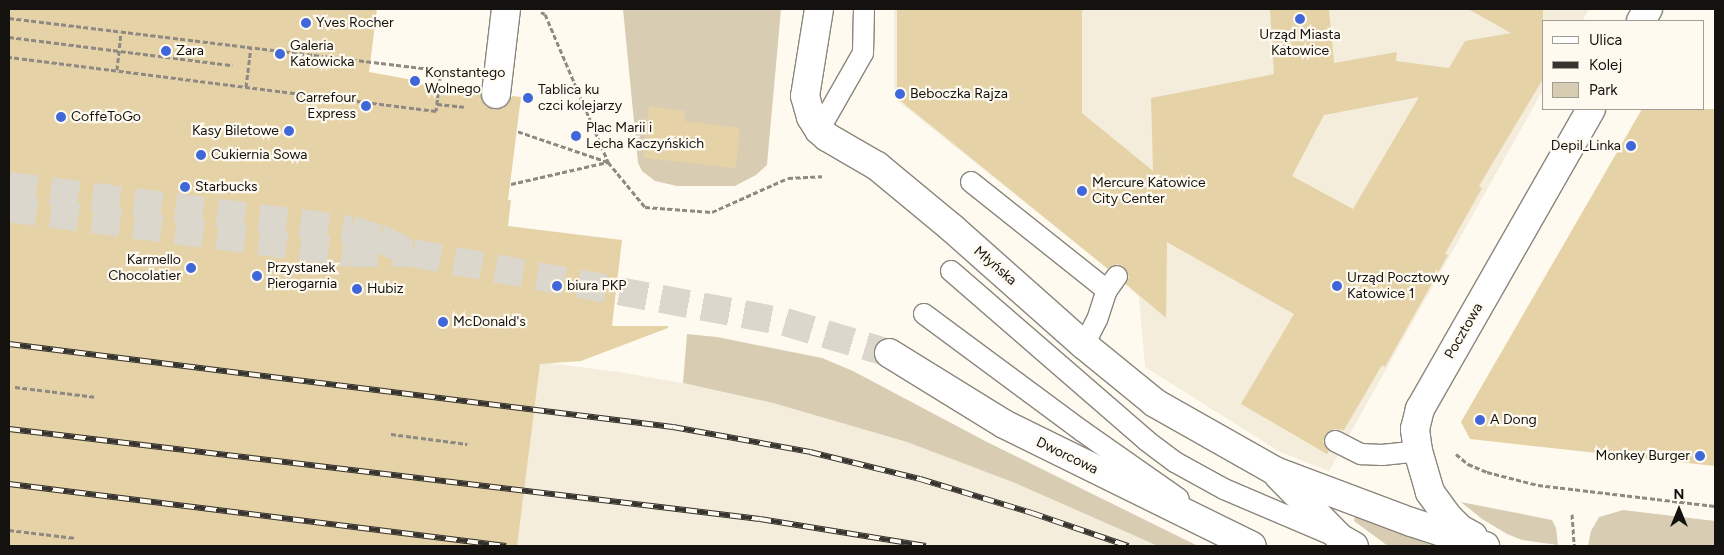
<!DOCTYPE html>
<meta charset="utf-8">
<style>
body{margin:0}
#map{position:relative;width:1724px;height:555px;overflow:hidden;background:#fffaef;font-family:Figtree,sans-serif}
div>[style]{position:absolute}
.built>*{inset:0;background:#f4eddb}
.green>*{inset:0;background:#d8cdb3}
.building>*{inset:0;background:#e5d2a7}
.tertiary-tunnel>*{height:28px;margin-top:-14px;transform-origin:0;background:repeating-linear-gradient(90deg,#dcd7cd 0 28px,transparent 0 42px)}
.path>*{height:3px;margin-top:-1.5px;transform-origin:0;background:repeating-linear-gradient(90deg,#8e8a83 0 5px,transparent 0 7.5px)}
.roads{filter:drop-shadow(1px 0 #8b867d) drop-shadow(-1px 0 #8b867d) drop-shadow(0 1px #8b867d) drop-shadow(0 -1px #8b867d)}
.service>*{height:20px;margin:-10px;padding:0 10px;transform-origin:10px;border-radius:10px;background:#fff}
.pedestrian>*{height:28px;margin:-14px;padding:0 14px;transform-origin:14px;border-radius:14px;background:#fff}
.minor>*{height:28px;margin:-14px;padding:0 14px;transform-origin:14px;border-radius:14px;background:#fff}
.tertiary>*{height:28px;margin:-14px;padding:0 14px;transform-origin:14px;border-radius:14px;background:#fff}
.rail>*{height:5.5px;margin-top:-2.75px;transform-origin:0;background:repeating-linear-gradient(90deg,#fffaef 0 11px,#373430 0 22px);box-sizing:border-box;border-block:1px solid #373430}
.dots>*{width:14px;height:14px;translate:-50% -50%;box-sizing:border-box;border:2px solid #fffaef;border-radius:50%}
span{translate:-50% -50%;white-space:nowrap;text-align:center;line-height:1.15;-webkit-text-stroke:4.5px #fffaef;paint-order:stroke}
.poi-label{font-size:14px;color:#14120f}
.left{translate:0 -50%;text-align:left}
.right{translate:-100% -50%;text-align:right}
.street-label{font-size:14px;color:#14120f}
.frame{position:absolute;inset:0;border:10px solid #14120f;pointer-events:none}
.legend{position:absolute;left:1542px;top:20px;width:162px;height:90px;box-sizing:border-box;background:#fffaef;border:1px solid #a19d95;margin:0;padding:6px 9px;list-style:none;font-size:15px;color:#14120f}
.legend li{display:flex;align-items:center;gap:10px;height:25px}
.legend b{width:25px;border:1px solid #a19d95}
.north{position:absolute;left:1654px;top:485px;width:50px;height:50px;-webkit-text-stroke:4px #fffaef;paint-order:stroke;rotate:0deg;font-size:14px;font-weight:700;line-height:20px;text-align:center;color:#14120f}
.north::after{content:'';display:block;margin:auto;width:18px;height:22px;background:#14120f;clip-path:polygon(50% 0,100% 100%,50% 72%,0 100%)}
</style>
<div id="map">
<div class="built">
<div style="clip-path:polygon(894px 9px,1589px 9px,1582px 21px,1543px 21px,1543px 90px,1329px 471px,1280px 452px,1145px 367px,1139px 297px,1108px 269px,894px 98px)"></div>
<div style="clip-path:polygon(9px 295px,619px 372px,683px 383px,773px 403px,907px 442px,1015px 483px,1158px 546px,9px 546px)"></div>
</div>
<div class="green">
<div style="clip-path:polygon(623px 9px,781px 9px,767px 165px,756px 175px,735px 186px,677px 186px,655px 181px,642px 171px,638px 163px)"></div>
<div style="clip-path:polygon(687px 334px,717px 337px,822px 358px,853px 371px,987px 442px,1198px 546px,1158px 546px,1015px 483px,907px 442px,773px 403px,683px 383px)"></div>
<div style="clip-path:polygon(1461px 502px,1552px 520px,1556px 528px,1558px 545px,1522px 540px,1507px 534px,1482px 519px)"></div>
<div style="clip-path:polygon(1623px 510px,1715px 521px,1715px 546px,1588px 546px,1591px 531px,1599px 517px)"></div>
<div style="clip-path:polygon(1355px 516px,1358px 517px,1434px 546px,1388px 546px,1354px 521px)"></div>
</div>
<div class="building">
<div style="clip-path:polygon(9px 9px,377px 9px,369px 72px,419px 81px,419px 84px,481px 92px,482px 101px,486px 106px,494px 109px,503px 108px,509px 103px,512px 96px,521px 97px,508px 200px,511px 200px,508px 226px,622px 240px,612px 326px,668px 326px,668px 328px,581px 361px,540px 364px,517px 546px,9px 546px)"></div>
<div style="clip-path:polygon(evenodd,897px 9px,1082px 9px,1082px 113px,1153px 171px,1151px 98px,1274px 74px,1270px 9px,1329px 9px,1334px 63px,1397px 52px,1396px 61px,1449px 68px,1465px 41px,1511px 33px,1468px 9px,1543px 9px,1543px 79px,1479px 186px,1482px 188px,1445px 254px,1448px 255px,1385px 367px,1382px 365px,1344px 430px,1334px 429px,1325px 435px,1323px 442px,1329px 451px,1327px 454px,1241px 404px,1294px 314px,1167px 242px,1166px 318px,1126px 284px,1129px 277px,1124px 267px,1118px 264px,1108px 269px,897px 98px,897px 9px,1419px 97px,1353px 209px,1292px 176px,1324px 115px,1419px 97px)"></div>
<div style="clip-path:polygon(649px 106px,685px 111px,684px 121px,740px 128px,736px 168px,644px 158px)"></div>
<div style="clip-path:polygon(1642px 109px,1715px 109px,1715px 466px,1470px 439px,1461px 422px)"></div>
</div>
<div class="tertiary-tunnel">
<div style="left:9px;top:186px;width:345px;rotate:7.3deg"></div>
<div style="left:351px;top:230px;width:28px;rotate:17deg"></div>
<div style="left:378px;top:238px;width:30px;rotate:24deg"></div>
<div style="left:9px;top:208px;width:344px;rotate:7.5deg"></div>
<div style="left:350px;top:253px;width:63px"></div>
<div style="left:413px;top:253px;width:378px;rotate:10.5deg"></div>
<div style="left:785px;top:322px;width:109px;rotate:16.6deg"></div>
</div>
<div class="path">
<div style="left:541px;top:12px;width:4px;rotate:27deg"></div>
<div style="left:545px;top:14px;width:161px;rotate:66.9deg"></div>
<div style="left:608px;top:162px;width:58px;rotate:50.6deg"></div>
<div style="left:645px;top:207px;width:67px;rotate:4.3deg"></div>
<div style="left:712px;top:212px;width:83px;rotate:-24.1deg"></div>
<div style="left:788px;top:178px;width:34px;rotate:-3deg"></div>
<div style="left:9px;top:18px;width:435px;rotate:6.9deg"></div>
<div style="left:441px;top:70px;width:41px;rotate:97deg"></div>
<div style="left:436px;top:111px;width:430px;rotate:-172.8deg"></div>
<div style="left:9px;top:37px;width:225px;rotate:7.2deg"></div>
<div style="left:117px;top:70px;width:38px;rotate:-84deg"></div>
<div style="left:246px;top:87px;width:39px;rotate:-83deg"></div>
<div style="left:437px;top:104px;width:27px;rotate:6deg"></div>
<div style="left:511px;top:184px;width:99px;rotate:-12.8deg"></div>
<div style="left:608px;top:162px;width:96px;rotate:-161.2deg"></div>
<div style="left:15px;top:387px;width:82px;rotate:7deg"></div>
<div style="left:391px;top:434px;width:77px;rotate:7.5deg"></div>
<div style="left:1456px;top:454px;width:16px;rotate:40deg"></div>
<div style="left:1468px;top:464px;width:21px;rotate:23deg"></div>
<div style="left:1487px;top:472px;width:53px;rotate:14.3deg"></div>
<div style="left:1538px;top:485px;width:178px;rotate:6.8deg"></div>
<div style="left:1572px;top:514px;width:32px;rotate:86deg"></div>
<div style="left:9px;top:530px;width:67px;rotate:6.8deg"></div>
</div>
<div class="roads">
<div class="service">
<div style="left:819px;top:130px;width:89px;rotate:-60.3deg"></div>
<div style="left:863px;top:53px;width:44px;rotate:-88.7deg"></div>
<div style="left:971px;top:182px;width:174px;rotate:38.5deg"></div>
<div style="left:951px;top:271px;width:259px;rotate:40.9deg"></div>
<div style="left:1147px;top:441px;width:35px;rotate:37deg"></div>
<div style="left:1175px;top:462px;width:56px;rotate:28.9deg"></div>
<div style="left:1224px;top:489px;width:117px;rotate:23.1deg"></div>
<div style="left:924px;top:314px;width:197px;rotate:36.5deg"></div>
<div style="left:1082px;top:431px;width:118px;rotate:35deg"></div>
<div style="left:1084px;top:345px;width:28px;rotate:-63deg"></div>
<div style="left:1097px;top:320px;width:32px;rotate:-72deg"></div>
<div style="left:1107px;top:290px;width:17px;rotate:-54deg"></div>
<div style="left:1335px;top:441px;width:29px;rotate:27deg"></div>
<div style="left:1361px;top:454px;width:21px;rotate:3deg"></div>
<div style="left:1382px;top:455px;width:36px;rotate:-6deg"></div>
</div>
<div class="pedestrian">
<div style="left:496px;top:94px;width:86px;rotate:-83.3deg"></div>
</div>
<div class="minor">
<div style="left:819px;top:9px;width:88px;rotate:99.1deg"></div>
<div style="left:805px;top:96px;width:22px;rotate:74deg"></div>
<div style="left:811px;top:117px;width:15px;rotate:58deg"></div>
<div style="left:819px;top:130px;width:11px;rotate:41deg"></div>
<div style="left:827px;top:137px;width:58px;rotate:30.1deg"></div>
<div style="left:877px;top:166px;width:97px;rotate:39.6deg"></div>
<div style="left:952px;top:228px;width:176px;rotate:41.6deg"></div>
<div style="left:1084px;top:345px;width:92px;rotate:39.2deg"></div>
<div style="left:1155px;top:403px;width:138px;rotate:29.5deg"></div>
<div style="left:1275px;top:471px;width:145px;rotate:20.6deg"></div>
<div style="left:1411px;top:522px;width:78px;rotate:18deg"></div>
<div style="left:1641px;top:21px;width:14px;rotate:-60deg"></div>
<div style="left:1279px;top:476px;width:87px;rotate:45.5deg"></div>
<div style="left:1340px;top:538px;width:16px;rotate:30deg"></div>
<div style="left:1473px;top:536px;width:15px;rotate:-152deg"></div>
<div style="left:1460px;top:529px;width:17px;rotate:-135deg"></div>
<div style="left:1448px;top:517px;width:31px;rotate:-126deg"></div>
<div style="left:1430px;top:492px;width:43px;rotate:-106.3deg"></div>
<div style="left:1418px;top:451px;width:22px;rotate:-98deg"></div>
<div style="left:1415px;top:429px;width:21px;rotate:-76deg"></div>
<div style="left:1420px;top:409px;width:345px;rotate:-60.3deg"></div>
</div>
<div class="tertiary">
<div style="left:889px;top:353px;width:135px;rotate:31.7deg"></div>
<div style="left:1004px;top:424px;width:276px;rotate:26.2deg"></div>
</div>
</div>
<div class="rail">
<div style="left:9px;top:344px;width:669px;rotate:7.13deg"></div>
<div style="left:673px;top:427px;width:139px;rotate:10.3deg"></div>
<div style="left:810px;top:452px;width:113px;rotate:13.8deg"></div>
<div style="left:920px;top:479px;width:117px;rotate:16.9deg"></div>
<div style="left:1032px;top:513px;width:102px;rotate:19deg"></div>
<div style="left:9px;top:429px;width:756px;rotate:6.83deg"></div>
<div style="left:760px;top:519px;width:168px;rotate:9.2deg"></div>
<div style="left:9px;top:484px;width:501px;rotate:7.11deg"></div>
</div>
<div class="dots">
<div style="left:1300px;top:19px;background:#4067d9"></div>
<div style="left:306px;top:23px;background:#4067d9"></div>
<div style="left:166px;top:51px;background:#4067d9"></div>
<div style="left:280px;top:54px;background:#4067d9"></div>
<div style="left:415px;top:81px;background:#4067d9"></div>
<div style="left:900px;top:94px;background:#4067d9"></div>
<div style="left:528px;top:98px;background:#4067d9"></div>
<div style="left:366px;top:106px;background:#4067d9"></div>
<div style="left:61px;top:117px;background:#4067d9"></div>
<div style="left:289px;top:131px;background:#4067d9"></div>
<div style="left:576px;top:136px;background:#4067d9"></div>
<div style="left:1631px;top:146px;background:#4067d9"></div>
<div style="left:201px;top:155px;background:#4067d9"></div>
<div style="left:185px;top:187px;background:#4067d9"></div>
<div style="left:1082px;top:191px;background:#4067d9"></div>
<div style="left:191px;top:268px;background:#4067d9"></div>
<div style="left:257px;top:276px;background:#4067d9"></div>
<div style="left:557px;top:286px;background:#4067d9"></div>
<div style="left:1337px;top:286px;background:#4067d9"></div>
<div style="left:357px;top:289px;background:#4067d9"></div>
<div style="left:443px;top:322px;background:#4067d9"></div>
<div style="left:1480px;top:420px;background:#4067d9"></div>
<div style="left:1700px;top:456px;background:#4067d9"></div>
</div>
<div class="poi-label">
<span class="left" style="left:316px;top:23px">Yves Rocher</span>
<span style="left:1300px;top:43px">Urząd Miasta<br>Katowice</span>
<span class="left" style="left:290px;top:54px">Galeria<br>Katowicka</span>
<span class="left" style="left:176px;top:51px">Zara</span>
<span class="left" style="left:425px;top:81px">Konstantego<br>Wolnego</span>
<span class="left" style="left:538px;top:98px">Tablica ku<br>czci kolejarzy</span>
<span class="left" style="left:910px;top:94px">Beboczka Rajza</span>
<span class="right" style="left:356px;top:106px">Carrefour<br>Express</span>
<span class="left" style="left:71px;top:117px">CoffeToGo</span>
<span class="left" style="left:586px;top:136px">Plac Marii i<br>Lecha Kaczyńskich</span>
<span class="right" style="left:279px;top:131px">Kasy Biletowe</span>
<span class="right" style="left:1621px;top:146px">Depil_Linka</span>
<span class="left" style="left:211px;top:155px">Cukiernia Sowa</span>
<span class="left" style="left:1092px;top:191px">Mercure Katowice<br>City Center</span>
<span class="left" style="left:195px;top:187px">Starbucks</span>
<span class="right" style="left:181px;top:268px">Karmello<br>Chocolatier</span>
<span class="left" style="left:267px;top:276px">Przystanek<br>Pierogarnia</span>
<span class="left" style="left:1347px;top:286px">Urząd Pocztowy<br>Katowice 1</span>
<span class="left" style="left:567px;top:286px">biura PKP</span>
<span class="left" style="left:367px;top:289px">Hubiz</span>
<span class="left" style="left:453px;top:322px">McDonald's</span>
<span class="left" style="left:1490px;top:420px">A Dong</span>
<span class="right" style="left:1690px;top:456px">Monkey Burger</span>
</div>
<div class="street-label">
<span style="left:995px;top:266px;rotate:41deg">Młyńska</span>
<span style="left:1464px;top:331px;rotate:-60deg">Pocztowa</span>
<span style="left:1067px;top:456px;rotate:26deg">Dworcowa</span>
</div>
<div class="frame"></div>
<ul class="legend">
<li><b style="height:6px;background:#fff"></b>Ulica</li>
<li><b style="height:6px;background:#373430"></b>Kolej</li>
<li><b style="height:14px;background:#d8cdb3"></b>Park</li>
</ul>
<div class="north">N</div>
</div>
